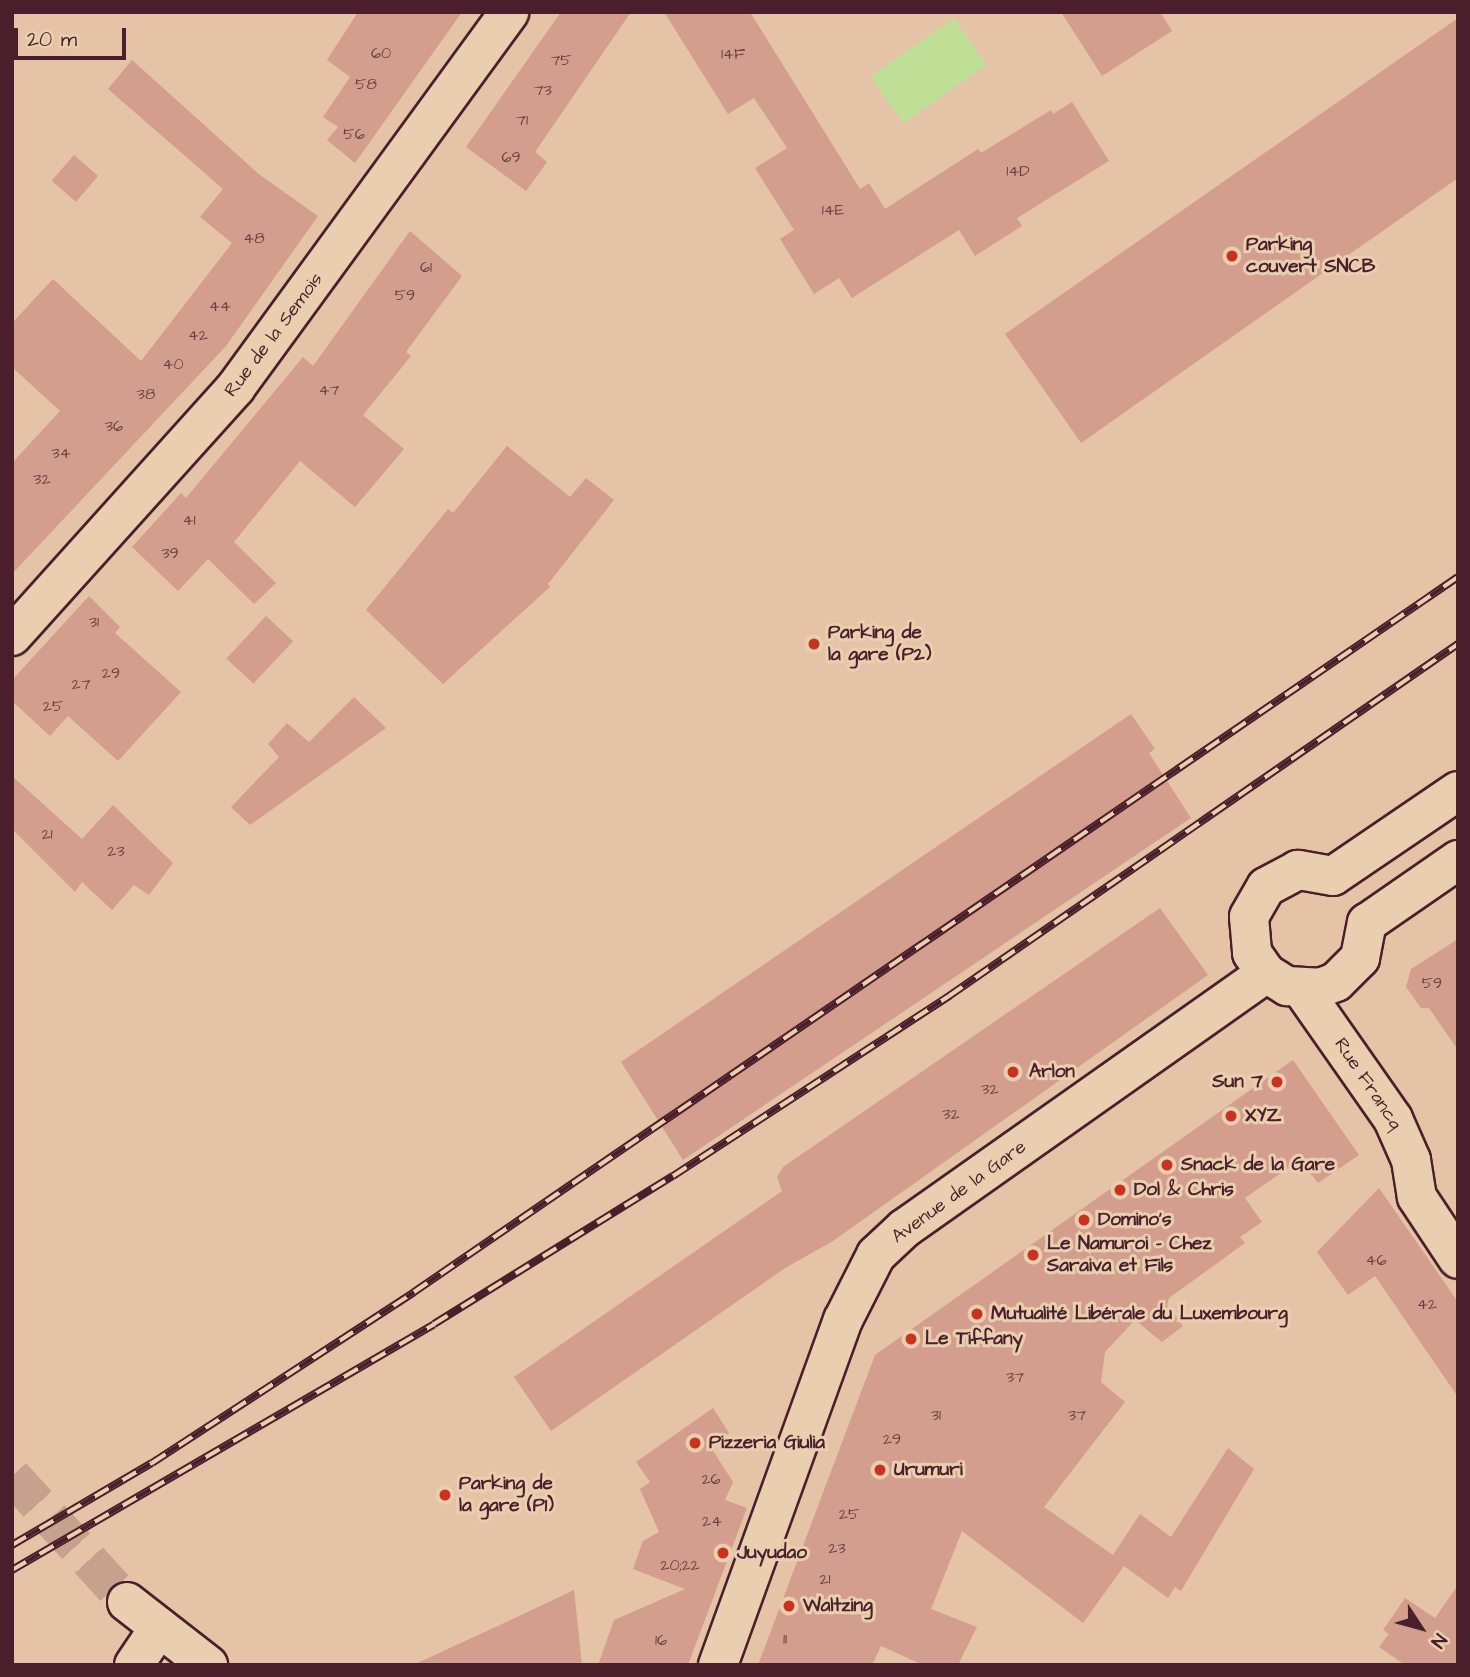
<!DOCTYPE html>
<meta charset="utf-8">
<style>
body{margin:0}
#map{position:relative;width:1470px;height:1677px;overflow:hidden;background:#e5c3a7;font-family:"Architects Daughter",sans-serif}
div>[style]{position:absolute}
.green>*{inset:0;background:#bfde96;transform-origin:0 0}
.building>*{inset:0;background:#d39e8d;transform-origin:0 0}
.street-tunnel>*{height:38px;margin-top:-19px;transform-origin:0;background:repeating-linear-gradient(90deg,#c6a28e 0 38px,transparent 0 57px)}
.roads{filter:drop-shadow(2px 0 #4a1f2b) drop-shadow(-2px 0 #4a1f2b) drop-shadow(0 2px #4a1f2b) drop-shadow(0 -2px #4a1f2b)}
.street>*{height:38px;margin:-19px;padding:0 19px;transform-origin:19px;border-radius:19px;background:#e9cfb0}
.secondary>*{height:38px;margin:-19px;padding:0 19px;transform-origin:19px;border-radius:19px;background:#e9cfb0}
.rail>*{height:8px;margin-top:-4px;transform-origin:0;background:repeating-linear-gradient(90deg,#e9cfb0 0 16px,#4a1f2b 0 32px);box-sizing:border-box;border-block:2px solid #4a1f2b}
.dots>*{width:19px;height:19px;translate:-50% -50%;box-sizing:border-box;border:4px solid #e9cfb0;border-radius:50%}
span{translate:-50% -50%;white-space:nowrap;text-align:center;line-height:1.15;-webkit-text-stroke:6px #e9cfb0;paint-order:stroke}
.number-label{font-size:16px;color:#6c3f44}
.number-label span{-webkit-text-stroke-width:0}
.poi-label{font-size:19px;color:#4a1f2b;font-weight:700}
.left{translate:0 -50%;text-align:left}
.right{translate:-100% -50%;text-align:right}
.street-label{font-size:19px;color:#4a1f2b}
.frame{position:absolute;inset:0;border:14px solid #4a1f2b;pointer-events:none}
.north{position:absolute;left:1386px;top:1593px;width:70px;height:70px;-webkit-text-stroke:5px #e9cfb0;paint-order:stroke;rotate:126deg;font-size:19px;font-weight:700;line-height:28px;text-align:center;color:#4a1f2b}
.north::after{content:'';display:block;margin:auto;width:24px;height:32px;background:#4a1f2b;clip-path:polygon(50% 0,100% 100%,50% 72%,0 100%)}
.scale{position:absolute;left:14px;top:28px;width:112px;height:32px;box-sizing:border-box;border:4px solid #4a1f2b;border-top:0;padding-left:9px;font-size:21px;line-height:24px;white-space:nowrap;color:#4a1f2b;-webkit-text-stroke:5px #e9cfb0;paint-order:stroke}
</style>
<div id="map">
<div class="green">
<div style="left:954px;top:18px;width:57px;height:102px;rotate:55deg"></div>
</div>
<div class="building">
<div style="clip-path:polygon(358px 12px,462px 12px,355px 163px,327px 140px,338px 127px,323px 117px,350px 77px,327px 60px)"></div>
<div style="clip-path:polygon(561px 12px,631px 12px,535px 152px,547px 162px,526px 191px,466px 147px)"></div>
<div style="clip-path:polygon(664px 12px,750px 12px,860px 189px,869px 183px,885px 209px,978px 149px,981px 153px,1051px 110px,1053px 114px,1072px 102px,1109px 161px,1017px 218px,1022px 226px,975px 256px,959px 230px,852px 298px,839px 278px,814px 294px,780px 239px,794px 230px,755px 168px,787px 148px,754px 98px,728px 114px)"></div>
<div style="clip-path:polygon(1061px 12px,1160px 12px,1172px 31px,1102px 76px)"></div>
<div style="clip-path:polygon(1458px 18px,1458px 178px,1081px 443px,1005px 334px)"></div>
<div style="clip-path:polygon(132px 60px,260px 175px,318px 216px,226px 346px,12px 574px,12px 463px,60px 411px,12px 367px,12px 323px,53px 279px,141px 361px,232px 243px,200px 217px,223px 189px,108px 89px)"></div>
<div style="left:74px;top:155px;width:32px;height:34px;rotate:41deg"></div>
<div style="clip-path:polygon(410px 231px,462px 276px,406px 352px,411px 356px,363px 415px,404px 449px,355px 507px,300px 461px,234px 542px,276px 583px,254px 604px,208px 559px,178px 591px,132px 547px,181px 493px,186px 498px,303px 357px,313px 366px)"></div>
<div style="clip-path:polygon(507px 446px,570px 497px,586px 478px,614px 500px,548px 584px,550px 587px,443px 684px,366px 610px,448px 509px,453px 513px)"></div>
<div style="clip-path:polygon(89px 596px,120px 627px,115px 633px,181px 692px,118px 761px,68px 716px,50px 736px,12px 701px,12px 680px)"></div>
<div style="left:266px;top:616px;width:37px;height:58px;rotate:43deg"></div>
<div style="clip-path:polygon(354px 697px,386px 728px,250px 825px,231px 807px,279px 757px,268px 744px,287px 723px,309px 742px)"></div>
<div style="clip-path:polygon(1131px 714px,1155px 749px,1149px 753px,1191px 818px,683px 1160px,621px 1062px)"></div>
<div style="clip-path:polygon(12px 776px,82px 839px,113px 805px,173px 863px,149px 895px,134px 885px,112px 910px,82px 882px,75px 892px,12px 829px)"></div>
<div style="clip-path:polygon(1160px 908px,1208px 975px,833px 1241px,785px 1268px,551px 1431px,514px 1377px,782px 1191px,777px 1177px,783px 1167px)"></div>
<div style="clip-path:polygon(1458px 939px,1458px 1050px,1429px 1008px,1421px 1008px,1406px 987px,1411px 969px)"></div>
<div style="clip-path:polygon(1293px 1060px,1359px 1155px,1318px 1183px,1300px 1160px,1245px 1198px,1262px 1222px,1240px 1237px,1245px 1243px,1169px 1298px,1167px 1305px,1183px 1326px,1162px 1342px,1135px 1320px,1105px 1352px,1101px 1382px,1125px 1402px,1044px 1507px,1113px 1555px,1140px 1514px,1171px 1537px,1228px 1448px,1254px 1469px,1181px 1591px,1175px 1587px,1168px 1598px,1124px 1566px,1083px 1623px,962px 1531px,931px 1609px,977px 1627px,958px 1665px,923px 1665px,881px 1646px,872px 1665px,758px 1665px,875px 1355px)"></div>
<div style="clip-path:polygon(1379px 1188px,1458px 1302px,1458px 1397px,1375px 1276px,1348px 1295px,1317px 1252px)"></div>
<div style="clip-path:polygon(713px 1408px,729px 1433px,710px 1446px,733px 1482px,725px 1500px,747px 1508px,688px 1665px,598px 1665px,614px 1620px,685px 1589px,633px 1569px,643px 1541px,659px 1532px,640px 1489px,650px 1482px,636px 1462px)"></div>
<div style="clip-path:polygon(1458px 1585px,1458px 1665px,1405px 1665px,1379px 1647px,1389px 1634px,1383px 1630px,1405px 1598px,1435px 1618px)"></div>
<div style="clip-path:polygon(574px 1590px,582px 1665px,413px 1665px,502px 1624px)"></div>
</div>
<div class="street-tunnel">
<div style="left:12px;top:1476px;width:171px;rotate:47.6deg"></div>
</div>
<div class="roads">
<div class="street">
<div style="left:1302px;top:989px;width:159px;rotate:55deg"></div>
<div style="left:1393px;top:1119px;width:45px;rotate:66.3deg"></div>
<div style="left:1411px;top:1160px;width:37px;rotate:81deg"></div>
<div style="left:1417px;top:1197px;width:74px;rotate:56.5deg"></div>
<div style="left:127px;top:1602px;width:103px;rotate:37.9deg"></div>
<div style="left:134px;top:1665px;width:45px;rotate:-56deg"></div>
</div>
<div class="secondary">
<div style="left:12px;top:636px;width:335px;rotate:-48deg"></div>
<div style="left:236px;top:387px;width:464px;rotate:-53.9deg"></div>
<div style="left:1458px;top:791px;width:151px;rotate:145.8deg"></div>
<div style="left:1333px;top:876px;width:36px;rotate:-170deg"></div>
<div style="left:1298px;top:870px;width:36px;rotate:152deg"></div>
<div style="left:1266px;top:887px;width:34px;rotate:120deg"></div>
<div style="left:1249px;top:917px;width:36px;rotate:85deg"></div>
<div style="left:1252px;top:953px;width:24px;rotate:55deg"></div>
<div style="left:1266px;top:973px;width:25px;rotate:32deg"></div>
<div style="left:1287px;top:986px;width:33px;rotate:3deg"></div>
<div style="left:1320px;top:988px;width:17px;rotate:-21deg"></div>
<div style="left:1336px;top:982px;width:34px;rotate:-45deg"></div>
<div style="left:1360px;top:958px;width:36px;rotate:-79deg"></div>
<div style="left:1367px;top:923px;width:111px;rotate:-34.7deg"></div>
<div style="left:718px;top:1665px;width:367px;rotate:-70.1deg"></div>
<div style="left:843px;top:1320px;width:73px;rotate:-63.1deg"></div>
<div style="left:876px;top:1255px;width:40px;rotate:-43deg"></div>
<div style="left:905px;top:1228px;width:442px;rotate:-35.2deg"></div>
</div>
</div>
<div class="rail">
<div style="left:12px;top:1545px;width:162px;rotate:-30.4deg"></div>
<div style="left:152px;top:1463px;width:313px;rotate:-33.1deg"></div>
<div style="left:414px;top:1292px;width:1265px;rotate:-34.41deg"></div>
<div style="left:12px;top:1570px;width:488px;rotate:-30.2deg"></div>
<div style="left:434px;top:1324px;width:281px;rotate:-31.8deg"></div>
<div style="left:673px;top:1176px;width:330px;rotate:-33.1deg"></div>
<div style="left:949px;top:996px;width:619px;rotate:-34.67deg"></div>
</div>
<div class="dots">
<div style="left:1232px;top:256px;background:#c8321e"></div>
<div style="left:814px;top:644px;background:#c8321e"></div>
<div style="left:1013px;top:1072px;background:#c8321e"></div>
<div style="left:1277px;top:1082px;background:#c8321e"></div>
<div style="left:1231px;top:1116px;background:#c8321e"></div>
<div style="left:1167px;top:1165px;background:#c8321e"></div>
<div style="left:1120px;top:1190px;background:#c8321e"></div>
<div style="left:1084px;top:1220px;background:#c8321e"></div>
<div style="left:1033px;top:1255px;background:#c8321e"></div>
<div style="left:977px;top:1314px;background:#c8321e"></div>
<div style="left:911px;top:1339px;background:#c8321e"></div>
<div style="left:695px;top:1443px;background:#c8321e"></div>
<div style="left:880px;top:1470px;background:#c8321e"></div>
<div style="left:445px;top:1495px;background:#c8321e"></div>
<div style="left:723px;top:1553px;background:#c8321e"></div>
<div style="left:789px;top:1606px;background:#c8321e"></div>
</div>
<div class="number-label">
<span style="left:381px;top:53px">60</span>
<span style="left:733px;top:54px">14F</span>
<span style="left:561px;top:60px">75</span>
<span style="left:366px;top:84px">58</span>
<span style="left:543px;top:90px">73</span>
<span style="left:522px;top:120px">71</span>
<span style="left:354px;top:134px">56</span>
<span style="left:511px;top:157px">69</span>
<span style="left:1018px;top:171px">14D</span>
<span style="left:833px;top:210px">14E</span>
<span style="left:254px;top:238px">48</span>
<span style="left:426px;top:267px">61</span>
<span style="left:405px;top:295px">59</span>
<span style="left:220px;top:306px">44</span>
<span style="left:198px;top:335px">42</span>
<span style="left:173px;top:364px">40</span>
<span style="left:329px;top:390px">47</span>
<span style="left:146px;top:394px">38</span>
<span style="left:114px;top:426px">36</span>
<span style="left:61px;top:453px">34</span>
<span style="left:42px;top:479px">32</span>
<span style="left:189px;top:520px">41</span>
<span style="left:170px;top:553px">39</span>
<span style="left:94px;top:622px">31</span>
<span style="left:111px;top:673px">29</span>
<span style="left:81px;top:684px">27</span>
<span style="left:53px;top:706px">25</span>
<span style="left:47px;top:834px">21</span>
<span style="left:116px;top:851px">23</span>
<span style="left:1432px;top:983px">59</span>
<span style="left:990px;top:1089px">32</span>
<span style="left:951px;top:1114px">32</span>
<span style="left:1376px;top:1260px">46</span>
<span style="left:1427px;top:1304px">42</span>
<span style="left:1015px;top:1377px">37</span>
<span style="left:936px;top:1415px">31</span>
<span style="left:1077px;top:1415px">37</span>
<span style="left:892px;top:1439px">29</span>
<span style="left:711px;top:1479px">26</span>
<span style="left:849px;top:1514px">25</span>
<span style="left:712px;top:1521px">24</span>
<span style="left:837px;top:1548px">23</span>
<span style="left:680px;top:1565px">20;22</span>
<span style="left:825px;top:1579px">21</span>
<span style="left:785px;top:1639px">11</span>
<span style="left:661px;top:1640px">16</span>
</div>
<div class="poi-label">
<span class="left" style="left:1246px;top:256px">Parking<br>couvert SNCB</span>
<span class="left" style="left:828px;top:644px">Parking de<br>la gare (P2)</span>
<span class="left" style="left:1029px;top:1072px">Arlon</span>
<span class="right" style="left:1263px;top:1082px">Sun 7</span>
<span class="left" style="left:1245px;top:1116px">XYZ</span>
<span class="left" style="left:1181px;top:1165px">Snack de la Gare</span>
<span class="left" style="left:1134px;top:1190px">Dol &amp; Chris</span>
<span class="left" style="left:1098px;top:1220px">Domino's</span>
<span class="left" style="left:1047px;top:1255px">Le Namuroi - Chez<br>Saraiva et Fils</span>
<span class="left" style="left:991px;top:1314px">Mutualité Libérale du Luxembourg</span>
<span class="left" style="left:925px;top:1339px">Le Tiffany</span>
<span class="left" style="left:709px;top:1443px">Pizzeria Giulia</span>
<span class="left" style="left:894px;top:1470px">Urumuri</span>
<span class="left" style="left:459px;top:1495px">Parking de<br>la gare (P1)</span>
<span class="left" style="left:737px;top:1553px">Juyudao</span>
<span class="left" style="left:803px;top:1606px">Waltzing</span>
</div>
<div class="street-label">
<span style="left:274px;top:335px;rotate:-53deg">Rue de la Semois</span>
<span style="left:1368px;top:1084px;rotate:56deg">Rue Francq</span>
<span style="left:959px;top:1192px;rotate:-36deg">Avenue de la Gare</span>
</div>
<div class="frame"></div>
<div class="north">N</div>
<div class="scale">20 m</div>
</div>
